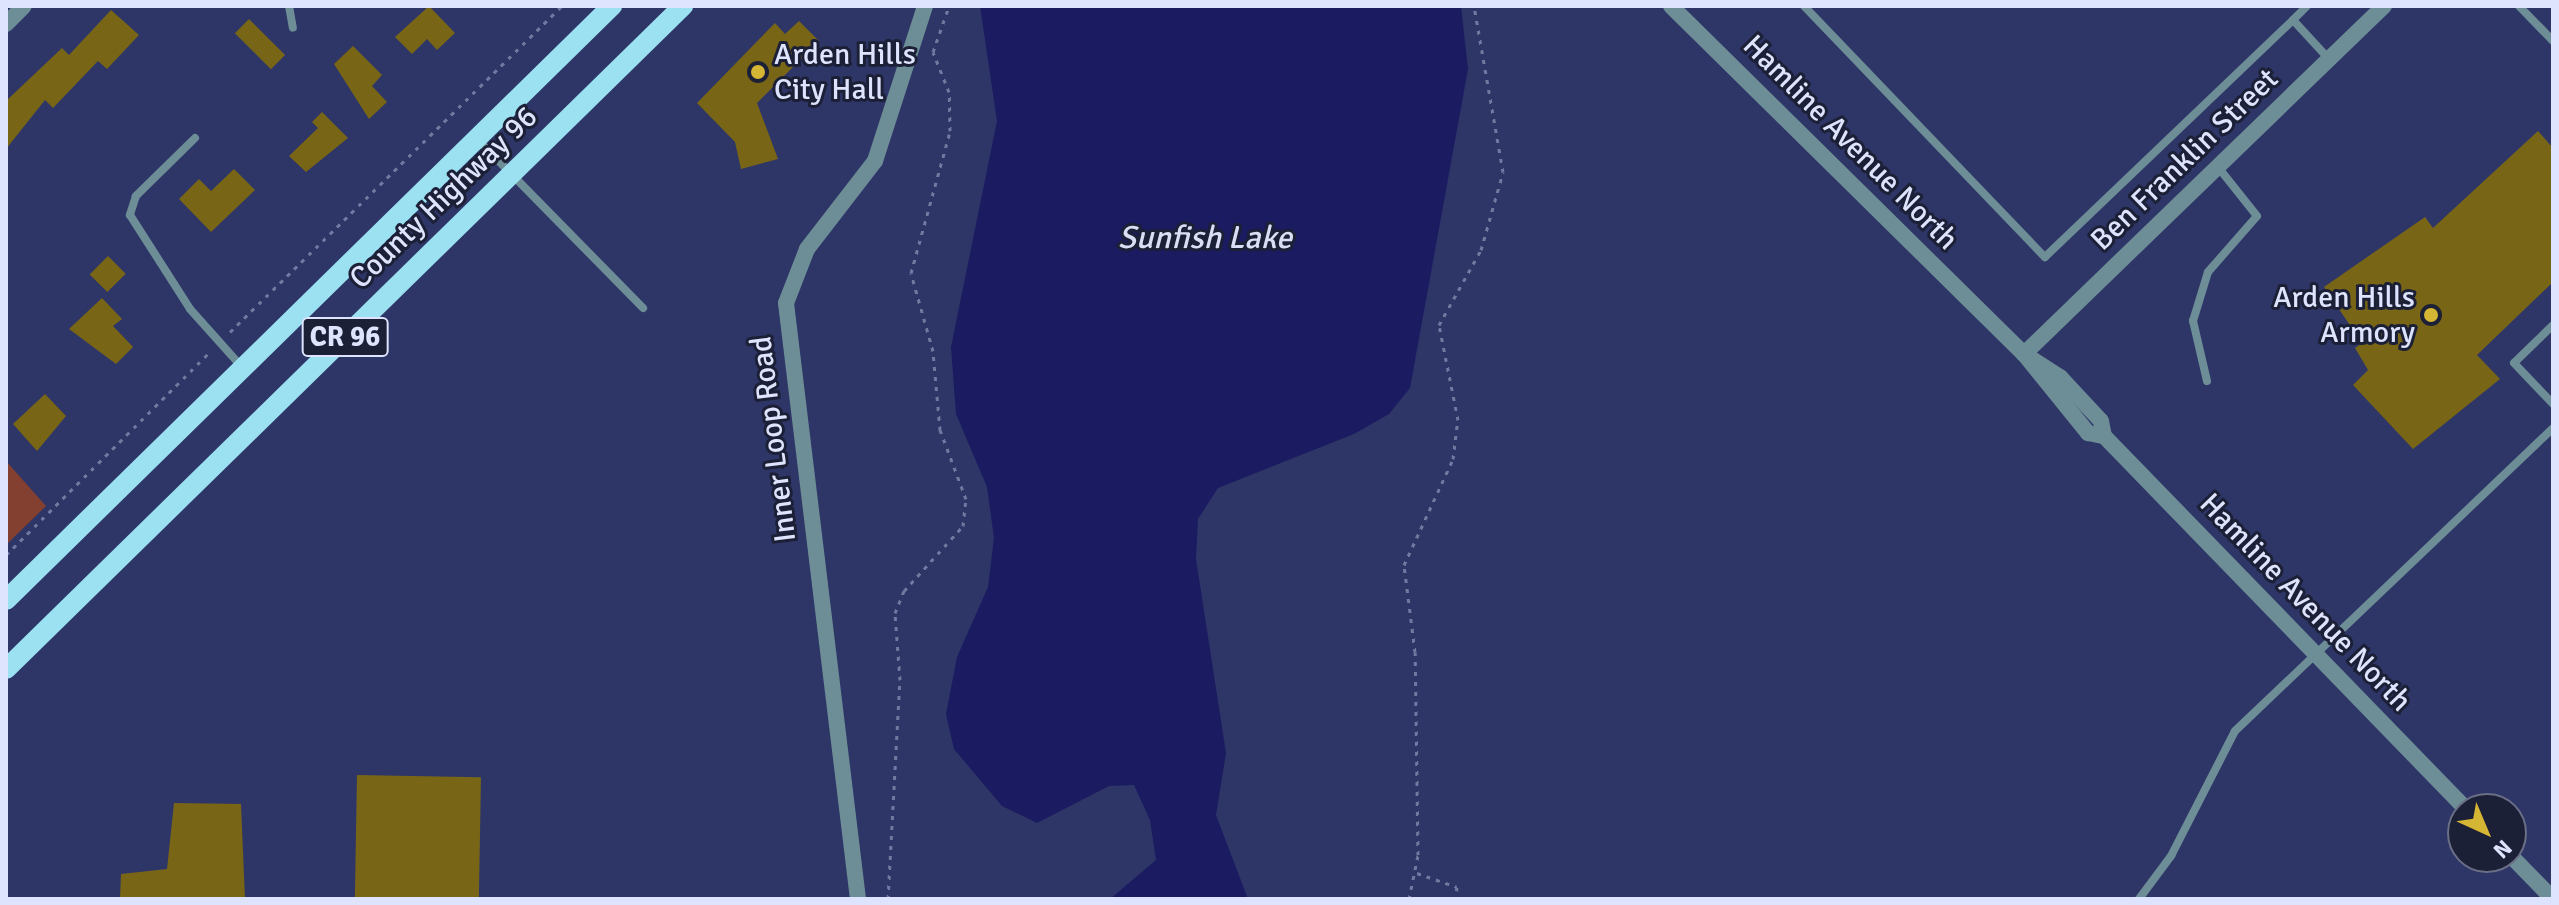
<!DOCTYPE html>
<style>
body{margin:0}
#map{position:relative;width:2559px;height:905px;overflow:hidden;background:#2e3667;font-family:Signika,sans-serif}
div>[style]{position:absolute}
.green>*{inset:0;background:#834030}
.water>*{inset:0;background:#1a1b61}
.building>*{inset:0;background:#786516;transform-origin:0 0}
.path>*{height:3px;margin-top:-1.5px;transform-origin:0;background:repeating-linear-gradient(90deg,#7279a1 0 4px,transparent 0 10px)}
.lane>*{height:8px;margin:-4px;padding:0 4px;transform-origin:4px;border-radius:4px;background:#6d8e96}
.street>*{height:16px;margin:-8px;padding:0 8px;transform-origin:8px;border-radius:8px;background:#6d8e96}
.primary>*{height:20px;margin:-10px;padding:0 10px;transform-origin:10px;border-radius:10px;background:#9be1f1}
.dots>*{width:22px;height:22px;translate:-50% -50%;box-sizing:border-box;border:4px solid #1c2036;border-radius:50%}
span{translate:-50% -50%;white-space:nowrap;text-align:center;line-height:1.15;-webkit-text-stroke:6px #1c2036;paint-order:stroke}
.shield-label span{padding:2px 6px;background:#1c2036;border:2px solid;border-radius:6px;-webkit-text-stroke-width:0}
.shield-label{font-size:28px;color:#dee4fd;font-weight:700}
.poi-label{font-size:30px;color:#dee4fd}
.left{translate:0 -50%;text-align:left}
.right{translate:-100% -50%;text-align:right}
.street-label{font-size:30px;color:#dee4fd}
.water-label{font-size:32px;color:#d9def4;font-style:italic}
.frame{position:absolute;inset:0;border:8px solid #dee4fd;pointer-events:none}
.north{position:absolute;left:2447px;top:793px;width:80px;height:80px;box-sizing:border-box;background:#1c2036;border:2px solid #6a6e86;border-radius:50%;rotate:136deg;font-size:22px;font-weight:700;line-height:32px;text-align:center;color:#dee4fd}
.north::after{content:'';display:block;margin:auto;width:28px;height:36px;background:#d5b534;clip-path:polygon(50% 0,100% 100%,50% 72%,0 100%)}
</style>
<div id="map">
<div class="green">
<div style="clip-path:polygon(6px 461px,46px 506px,6px 545px)"></div>
</div>
<div class="water">
<div style="clip-path:polygon(980px 6px,1461px 6px,1468px 69px,1410px 388px,1389px 414px,1354px 434px,1218px 488px,1198px 519px,1196px 559px,1226px 753px,1216px 815px,1248px 899px,1110px 899px,1156px 860px,1150px 820px,1134px 785px,1109px 786px,1037px 823px,1002px 806px,954px 749px,946px 714px,957px 657px,988px 587px,994px 538px,987px 487px,956px 414px,951px 347px,997px 121px)"></div>
</div>
<div class="building">
<div style="clip-path:polygon(429px 6px,455px 33px,437px 50px,427px 39px,412px 54px,395px 37px)"></div>
<div style="clip-path:polygon(111px 10px,139px 35px,107px 69px,98px 61px,53px 108px,45px 100px,6px 149px,6px 101px,62px 48px,69px 55px)"></div>
<div style="left:249px;top:19px;width:51px;height:20px;rotate:45deg"></div>
<div style="clip-path:polygon(799px 21px,819px 41px,757px 103px,778px 159px,741px 169px,735px 142px,697px 103px,775px 23px,785px 34px)"></div>
<div style="clip-path:polygon(353px 46px,382px 75px,372px 86px,387px 102px,369px 119px,334px 64px)"></div>
<div style="clip-path:polygon(322px 112px,348px 138px,306px 172px,289px 156px,318px 128px,312px 122px)"></div>
<div style="clip-path:polygon(2538px 131px,2553px 148px,2553px 282px,2477px 355px,2500px 379px,2413px 449px,2353px 385px,2368px 370px,2355px 348px,2362px 343px,2324px 287px,2425px 217px,2433px 228px)"></div>
<div style="clip-path:polygon(234px 169px,255px 190px,211px 232px,179px 199px,199px 179px,211px 191px)"></div>
<div style="left:108px;top:256px;width:25px;height:26px;rotate:45deg"></div>
<div style="clip-path:polygon(102px 298px,122px 319px,113px 326px,133px 347px,116px 364px,69px 329px)"></div>
<div style="clip-path:polygon(45px 394px,66px 416px,37px 451px,13px 424px)"></div>
<div style="left:357px;top:775px;width:124px;height:124px;rotate:1deg"></div>
<div style="clip-path:polygon(174px 803px,241px 804px,245px 899px,120px 899px,121px 874px,167px 869px)"></div>
</div>
<div class="path">
<div style="left:230px;top:332px;width:465px;rotate:-44.5deg"></div>
<div style="left:6px;top:555px;width:288px;rotate:-44.9deg"></div>
<div style="left:1417px;top:873px;width:42px;rotate:19.3deg"></div>
<div style="left:1457px;top:887px;width:12px;rotate:99deg"></div>
<div style="left:888px;top:899px;width:219px;rotate:-86.9deg"></div>
<div style="left:900px;top:680px;width:67px;rotate:-94.3deg"></div>
<div style="left:895px;top:613px;width:24px;rotate:-68deg"></div>
<div style="left:904px;top:591px;width:88px;rotate:-47.8deg"></div>
<div style="left:963px;top:526px;width:27px;rotate:-84deg"></div>
<div style="left:966px;top:499px;width:74px;rotate:-110.6deg"></div>
<div style="left:940px;top:430px;width:79px;rotate:-95.1deg"></div>
<div style="left:933px;top:351px;width:81px;rotate:-105.8deg"></div>
<div style="left:911px;top:273px;width:147px;rotate:-74.6deg"></div>
<div style="left:950px;top:131px;width:39px;rotate:-91deg"></div>
<div style="left:949px;top:92px;width:43px;rotate:-111.8deg"></div>
<div style="left:933px;top:52px;width:49px;rotate:-70.8deg"></div>
<div style="left:1409px;top:899px;width:45px;rotate:-78.4deg"></div>
<div style="left:1418px;top:855px;width:203px;rotate:-90.8deg"></div>
<div style="left:1415px;top:652px;width:88px;rotate:-97.2deg"></div>
<div style="left:1404px;top:565px;width:117px;rotate:-65.2deg"></div>
<div style="left:1453px;top:459px;width:39px;rotate:-83deg"></div>
<div style="left:1458px;top:420px;width:97px;rotate:-101.3deg"></div>
<div style="left:1439px;top:325px;width:86px;rotate:-60.8deg"></div>
<div style="left:1481px;top:250px;width:81px;rotate:-74.2deg"></div>
<div style="left:1503px;top:172px;width:169px;rotate:-99.9deg"></div>
</div>
<div class="lane">
<div style="left:289px;top:6px;width:22px;rotate:80deg"></div>
<div style="left:1804px;top:6px;width:348px;rotate:46.2deg"></div>
<div style="left:2045px;top:257px;width:343px;rotate:-43.7deg"></div>
<div style="left:2307px;top:6px;width:20px;rotate:135deg"></div>
<div style="left:2293px;top:20px;width:53px;rotate:47.3deg"></div>
<div style="left:2519px;top:6px;width:49px;rotate:45.8deg"></div>
<div style="left:195px;top:138px;width:83px;rotate:135.5deg"></div>
<div style="left:136px;top:196px;width:20px;rotate:108deg"></div>
<div style="left:130px;top:215px;width:112px;rotate:57.4deg"></div>
<div style="left:190px;top:309px;width:76px;rotate:48.2deg"></div>
<div style="left:477px;top:139px;width:237px;rotate:45.5deg"></div>
<div style="left:2553px;top:325px;width:54px;rotate:135.7deg"></div>
<div style="left:2514px;top:363px;width:57px;rotate:46.4deg"></div>
<div style="left:2207px;top:381px;width:62px;rotate:-103.1deg"></div>
<div style="left:2193px;top:321px;width:51px;rotate:-73deg"></div>
<div style="left:2208px;top:272px;width:74px;rotate:-48.8deg"></div>
<div style="left:2257px;top:216px;width:63px;rotate:-128.5deg"></div>
<div style="left:2139px;top:899px;width:54px;rotate:-53.3deg"></div>
<div style="left:2171px;top:856px;width:140px;rotate:-62.9deg"></div>
<div style="left:2235px;top:731px;width:439px;rotate:-43.6deg"></div>
</div>
<div class="street">
<div style="left:1671px;top:6px;width:496px;rotate:44.6deg"></div>
<div style="left:2024px;top:354px;width:102px;rotate:51deg"></div>
<div style="left:2088px;top:433px;width:16px;rotate:11deg"></div>
<div style="left:2384px;top:6px;width:501px;rotate:135.97deg"></div>
<div style="left:2024px;top:354px;width:43px;rotate:32.6deg"></div>
<div style="left:2060px;top:377px;width:60px;rotate:47deg"></div>
<div style="left:2101px;top:421px;width:15px;rotate:79deg"></div>
<div style="left:2104px;top:436px;width:520px;rotate:45.86deg"></div>
<div style="left:6px;top:24px;width:25px;rotate:-45deg"></div>
<div style="left:2511px;top:856px;width:60px;rotate:45.7deg"></div>
<div style="left:858px;top:899px;width:600px;rotate:-96.89deg"></div>
<div style="left:786px;top:303px;width:58px;rotate:-68.7deg"></div>
<div style="left:807px;top:249px;width:111px;rotate:-52.3deg"></div>
<div style="left:875px;top:161px;width:163px;rotate:-72.1deg"></div>
</div>
<div class="primary">
<div style="left:6px;top:600px;width:849px;rotate:-44.43deg"></div>
<div style="left:6px;top:669px;width:948px;rotate:-44.4deg"></div>
</div>
<div class="dots">
<div style="left:758px;top:72px;background:#d5b534"></div>
<div style="left:2431px;top:315px;background:#d5b534"></div>
</div>
<div class="shield-label">
<span style="left:345px;top:337px">CR 96</span>
</div>
<div class="poi-label">
<span class="left" style="left:774px;top:72px">Arden Hills<br>City Hall</span>
<span class="right" style="left:2415px;top:315px">Arden Hills<br>Armory</span>
</div>
<div class="street-label">
<span style="left:1850px;top:143px;rotate:45deg">Hamline Avenue North</span>
<span style="left:2185px;top:160px;rotate:-44deg">Ben Franklin Street</span>
<span style="left:444px;top:198px;rotate:-44deg">County Highway 96</span>
<span style="left:774px;top:439px;rotate:-97deg">Inner Loop Road</span>
<span style="left:2305px;top:603px;rotate:46deg">Hamline Avenue North</span>
</div>
<div class="water-label">
<span style="left:1205px;top:238px">Sunfish Lake</span>
</div>
<div class="frame"></div>
<div class="north">N</div>
</div>
